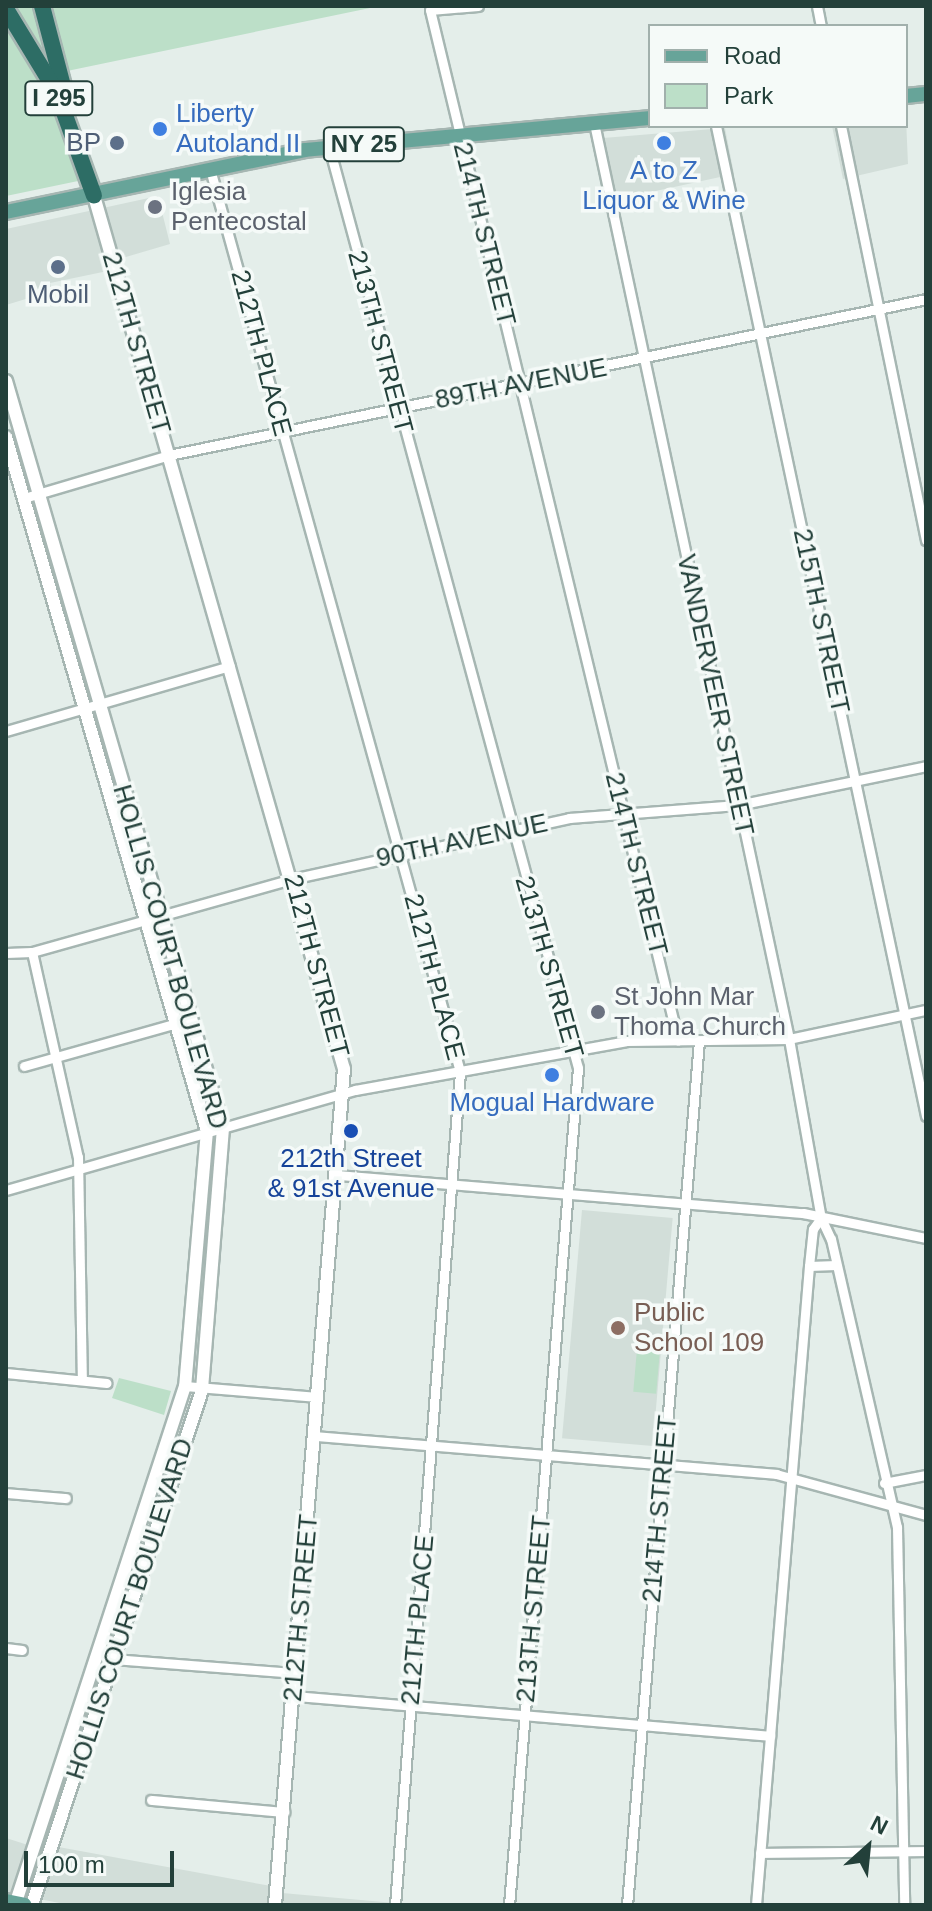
<!DOCTYPE html>
<style>
body{margin:0}
#map{position:relative;width:932px;height:1911px;overflow:hidden;background:#e4eeea;font-family:Helvetica,sans-serif}
div>[style]{position:absolute}
.built>*{inset:0;background:#d2ded9;transform-origin:0 0}
.green>*{inset:0;background:#bcdfc8;transform-origin:0 0}
.roads{filter:drop-shadow(2px 0 #a6b6b2) drop-shadow(-2px 0 #a6b6b2) drop-shadow(0 2px #a6b6b2) drop-shadow(0 -2px #a6b6b2)}
.minor>*{height:9px;margin:-4.5px;padding:0 4.5px;transform-origin:4.5px;border-radius:4.5px;background:#fff}
.secondary>*{height:12px;margin:-6px;padding:0 6px;transform-origin:6px;border-radius:6px;background:#fff}
.primary>*{height:14px;margin:-7px;padding:0 7px;transform-origin:7px;border-radius:7px;background:#67a499}
.motorway>*{height:16px;margin:-8px;padding:0 8px;transform-origin:8px;border-radius:8px;background:#2d6d65}
.dots>*{width:22px;height:22px;translate:-50% -50%;box-sizing:border-box;border:4px solid #f5faf8;border-radius:50%}
span{translate:-50% -50%;white-space:nowrap;text-align:center;line-height:1.15;-webkit-text-stroke:7px #f5faf8;paint-order:stroke}
.shield-label span{padding:2px 6px;background:#f5faf8;border:2px solid;border-radius:6px;-webkit-text-stroke-width:0}
.shield-label{font-size:24px;color:#23403a;font-weight:700}
.shop-label{font-size:26px;color:#366cbe}
.left{translate:0 -50%;text-align:left}
.service-label{font-size:26px;color:#4e5e75}
.right{translate:-100% -50%;text-align:right}
.worship-label{font-size:26px;color:#5b616d}
.street-label{font-size:26px;color:#23403a}
.transit-label{font-size:26px;color:#164399}
.education-label{font-size:26px;color:#785e54}
.frame{position:absolute;inset:0;border:8px solid #23403a;pointer-events:none}
.legend{position:absolute;left:648px;top:24px;width:260px;height:104px;box-sizing:border-box;background:#f5faf8;border:2px solid #a1b0ac;margin:0;padding:10px 14px;list-style:none;font-size:24px;color:#23403a}
.legend li{display:flex;align-items:center;gap:16px;height:40px}
.legend b{width:40px;border:2px solid #a1b0ac}
.north{position:absolute;left:828px;top:1807px;width:80px;height:80px;-webkit-text-stroke:6px #f5faf8;paint-order:stroke;rotate:27deg;font-size:22px;font-weight:700;line-height:32px;text-align:center;color:#23403a}
.north::after{content:'';display:block;margin:auto;width:28px;height:36px;background:#23403a;clip-path:polygon(50% 0,100% 100%,50% 72%,0 100%)}
.scale{position:absolute;left:24px;top:1851px;width:150px;height:36px;box-sizing:border-box;border:4px solid #23403a;border-top:0;padding-left:10px;font-size:24px;line-height:28px;white-space:nowrap;color:#23403a;-webkit-text-stroke:6px #f5faf8;paint-order:stroke}
</style>
<div id="map">
<div class="built">
<div style="clip-path:polygon(906px 118px,908px 164px,843px 179px,832px 126px,906px 126px)"></div>
<div style="clip-path:polygon(725px 128px,734px 174px,605px 202px,591px 139px)"></div>
<div style="clip-path:polygon(158px 196px,170px 244px,119px 259px,122px 268px,50px 283px,52px 291px,6px 305px,6px 229px)"></div>
<div style="left:582px;top:1210px;width:91px;height:229px;rotate:5deg"></div>
<div style="clip-path:polygon(6px 1838px,28px 1845px,11px 1893px,6px 1892px)"></div>
<div style="clip-path:polygon(53px 1846px,271px 1886px,271px 1892px,417px 1905px,70px 1905px,39px 1899px)"></div>
</div>
<div class="green">
<div style="clip-path:polygon(6px 6px,370px 6px,370px 8px,43px 76px,78px 181px,6px 196px)"></div>
<div style="left:637px;top:1349px;width:23px;height:43px;rotate:5deg"></div>
<div style="clip-path:polygon(119px 1378px,171px 1391px,164px 1415px,112px 1398px)"></div>
</div>
<div class="roads">
<div class="minor">
<div style="left:478px;top:6px;width:48px;rotate:175.2deg"></div>
<div style="left:430px;top:10px;width:1060px;rotate:76.47deg"></div>
<div style="left:817px;top:6px;width:20px;rotate:79deg"></div>
<div style="left:594px;top:123px;width:937px;rotate:77.98deg"></div>
<div style="left:789px;top:1039px;width:182px;rotate:79.9deg"></div>
<div style="left:821px;top:1218px;width:23px;rotate:65deg"></div>
<div style="left:831px;top:1239px;width:295px;rotate:77.1deg"></div>
<div style="left:897px;top:1527px;width:378px;rotate:88.9deg"></div>
<div style="left:716px;top:126px;width:1012px;rotate:78.02deg"></div>
<div style="left:841px;top:126px;width:423px;rotate:78.4deg"></div>
<div style="left:329px;top:147px;width:954px;rotate:74.87deg"></div>
<div style="left:578px;top:1068px;width:840px;rotate:94.71deg"></div>
<div style="left:210px;top:169px;width:937px;rotate:74.52deg"></div>
<div style="left:460px;top:1072px;width:836px;rotate:94.46deg"></div>
<div style="left:24px;top:498px;width:151px;rotate:-16.5deg"></div>
<div style="left:169px;top:455px;width:773px;rotate:-11.64deg"></div>
<div style="left:6px;top:731px;width:233px;rotate:-16.2deg"></div>
<div style="left:32px;top:952px;width:210px;rotate:77.4deg"></div>
<div style="left:78px;top:1157px;width:223px;rotate:89deg"></div>
<div style="left:6px;top:953px;width:26px;rotate:-2deg"></div>
<div style="left:32px;top:952px;width:270px;rotate:-15.7deg"></div>
<div style="left:292px;top:879px;width:284px;rotate:-12.4deg"></div>
<div style="left:569px;top:818px;width:169px;rotate:-4.4deg"></div>
<div style="left:738px;top:805px;width:192px;rotate:-11.7deg"></div>
<div style="left:24px;top:1066px;width:173px;rotate:-15.7deg"></div>
<div style="left:338px;top:1175px;width:467px;rotate:4.7deg"></div>
<div style="left:803px;top:1213px;width:126px;rotate:11.5deg"></div>
<div style="left:6px;top:1190px;width:363px;rotate:-16deg"></div>
<div style="left:355px;top:1090px;width:275px;rotate:-10.2deg"></div>
<div style="left:626px;top:1041px;width:163px;rotate:-0.7deg"></div>
<div style="left:789px;top:1039px;width:140px;rotate:-12deg"></div>
<div style="left:809px;top:1266px;width:27px;rotate:-2deg"></div>
<div style="left:6px;top:1373px;width:101px;rotate:5.7deg"></div>
<div style="left:185px;top:1386px;width:133px;rotate:4.7deg"></div>
<div style="left:315px;top:1436px;width:463px;rotate:4.7deg"></div>
<div style="left:776px;top:1474px;width:156px;rotate:15.3deg"></div>
<div style="left:884px;top:1483px;width:43px;rotate:-10.8deg"></div>
<div style="left:6px;top:1493px;width:60px;rotate:4.8deg"></div>
<div style="left:6px;top:1648px;width:16px;rotate:7deg"></div>
<div style="left:99px;top:1653px;width:15px;rotate:23deg"></div>
<div style="left:113px;top:1659px;width:184px;rotate:4.4deg"></div>
<div style="left:295px;top:1696px;width:477px;rotate:4.8deg"></div>
<div style="left:151px;top:1800px;width:134px;rotate:5.2deg"></div>
<div style="left:760px;top:1853px;width:166px;rotate:-0.7deg"></div>
<div style="left:627px;top:1905px;width:867px;rotate:-85.24deg"></div>
<div style="left:756px;top:1905px;width:641px;rotate:-85.26deg"></div>
<div style="left:809px;top:1266px;width:37px;rotate:-84deg"></div>
<div style="left:813px;top:1229px;width:14px;rotate:-54deg"></div>
</div>
<div class="secondary">
<div style="left:94px;top:196px;width:908px;rotate:74.02deg"></div>
<div style="left:344px;top:1069px;width:839px;rotate:94.72deg"></div>
<div style="left:6px;top:381px;width:778px;rotate:73.8deg"></div>
<div style="left:223px;top:1128px;width:263px;rotate:94.6deg"></div>
<div style="left:202px;top:1390px;width:542px;rotate:108.27deg"></div>
<div style="left:6px;top:437px;width:723px;rotate:73.85deg"></div>
<div style="left:207px;top:1131px;width:256px;rotate:94.9deg"></div>
<div style="left:185px;top:1386px;width:546px;rotate:108.14deg"></div>
</div>
<div class="primary">
<div style="left:906px;top:96px;width:20px;rotate:-6deg"></div>
<div style="left:6px;top:212px;width:305px;rotate:-11.7deg"></div>
<div style="left:305px;top:150px;width:346px;rotate:-5.3deg"></div>
<div style="left:6px;top:1901px;width:19px;rotate:12deg"></div>
</div>
<div class="motorway">
<div style="left:42px;top:6px;width:98px;rotate:75.3deg"></div>
<div style="left:6px;top:9px;width:98px;rotate:58.7deg"></div>
<div style="left:57px;top:93px;width:109px;rotate:70.2deg"></div>
</div>
</div>
<div class="dots">
<div style="left:160px;top:129px;background:#3f7fe0"></div>
<div style="left:117px;top:143px;background:#5c6f8a"></div>
<div style="left:664px;top:143px;background:#3f7fe0"></div>
<div style="left:155px;top:207px;background:#6b7280"></div>
<div style="left:58px;top:267px;background:#5c6f8a"></div>
<div style="left:598px;top:1012px;background:#6b7280"></div>
<div style="left:552px;top:1075px;background:#3f7fe0"></div>
<div style="left:351px;top:1131px;background:#1a4fb4"></div>
<div style="left:618px;top:1328px;background:#8d6e63"></div>
</div>
<div class="shield-label">
<span style="left:59px;top:98px">I 295</span>
<span style="left:364px;top:144px">NY 25</span>
</div>
<div class="shop-label">
<span class="left" style="left:176px;top:129px">Liberty<br>Autoland II</span>
<span style="left:664px;top:186px">A to Z<br>Liquor &amp; Wine</span>
<span style="left:552px;top:1103px">Mogual Hardware</span>
</div>
<div class="service-label">
<span class="right" style="left:101px;top:143px">BP</span>
<span style="left:58px;top:295px">Mobil</span>
</div>
<div class="worship-label">
<span class="left" style="left:171px;top:207px">Iglesia<br>Pentecostal</span>
<span class="left" style="left:614px;top:1012px">St John Mar<br>Thoma Church</span>
</div>
<div class="street-label">
<span style="left:484px;top:234px;rotate:76deg">214TH STREET</span>
<span style="left:380px;top:342px;rotate:75deg">213TH STREET</span>
<span style="left:136px;top:343px;rotate:74deg">212TH STREET</span>
<span style="left:261px;top:353px;rotate:75deg">212TH PLACE</span>
<span style="left:521px;top:384px;rotate:-11deg">89TH AVENUE</span>
<span style="left:821px;top:621px;rotate:78deg">215TH STREET</span>
<span style="left:715px;top:695px;rotate:78deg">VANDERVEER STREET</span>
<span style="left:462px;top:841px;rotate:-12deg">90TH AVENUE</span>
<span style="left:636px;top:864px;rotate:76deg">214TH STREET</span>
<span style="left:170px;top:957px;rotate:74deg">HOLLIS COURT BOULEVARD</span>
<span style="left:316px;top:966px;rotate:75deg">212TH STREET</span>
<span style="left:549px;top:967px;rotate:74deg">213TH STREET</span>
<span style="left:434px;top:977px;rotate:75deg">212TH PLACE</span>
<span style="left:660px;top:1509px;rotate:-85deg">214TH STREET</span>
<span style="left:301px;top:1608px;rotate:-85deg">212TH STREET</span>
<span style="left:130px;top:1609px;rotate:-72deg">HOLLIS COURT BOULEVARD</span>
<span style="left:534px;top:1609px;rotate:-85deg">213TH STREET</span>
<span style="left:418px;top:1620px;rotate:-85deg">212TH PLACE</span>
</div>
<div class="transit-label">
<span style="left:351px;top:1174px">212th Street<br>&amp; 91st Avenue</span>
</div>
<div class="education-label">
<span class="left" style="left:634px;top:1328px">Public<br>School 109</span>
</div>
<div class="frame"></div>
<ul class="legend">
<li><b style="height:10px;background:#67a499"></b>Road</li>
<li><b style="height:22px;background:#bcdfc8"></b>Park</li>
</ul>
<div class="north">N</div>
<div class="scale">100 m</div>
</div>
